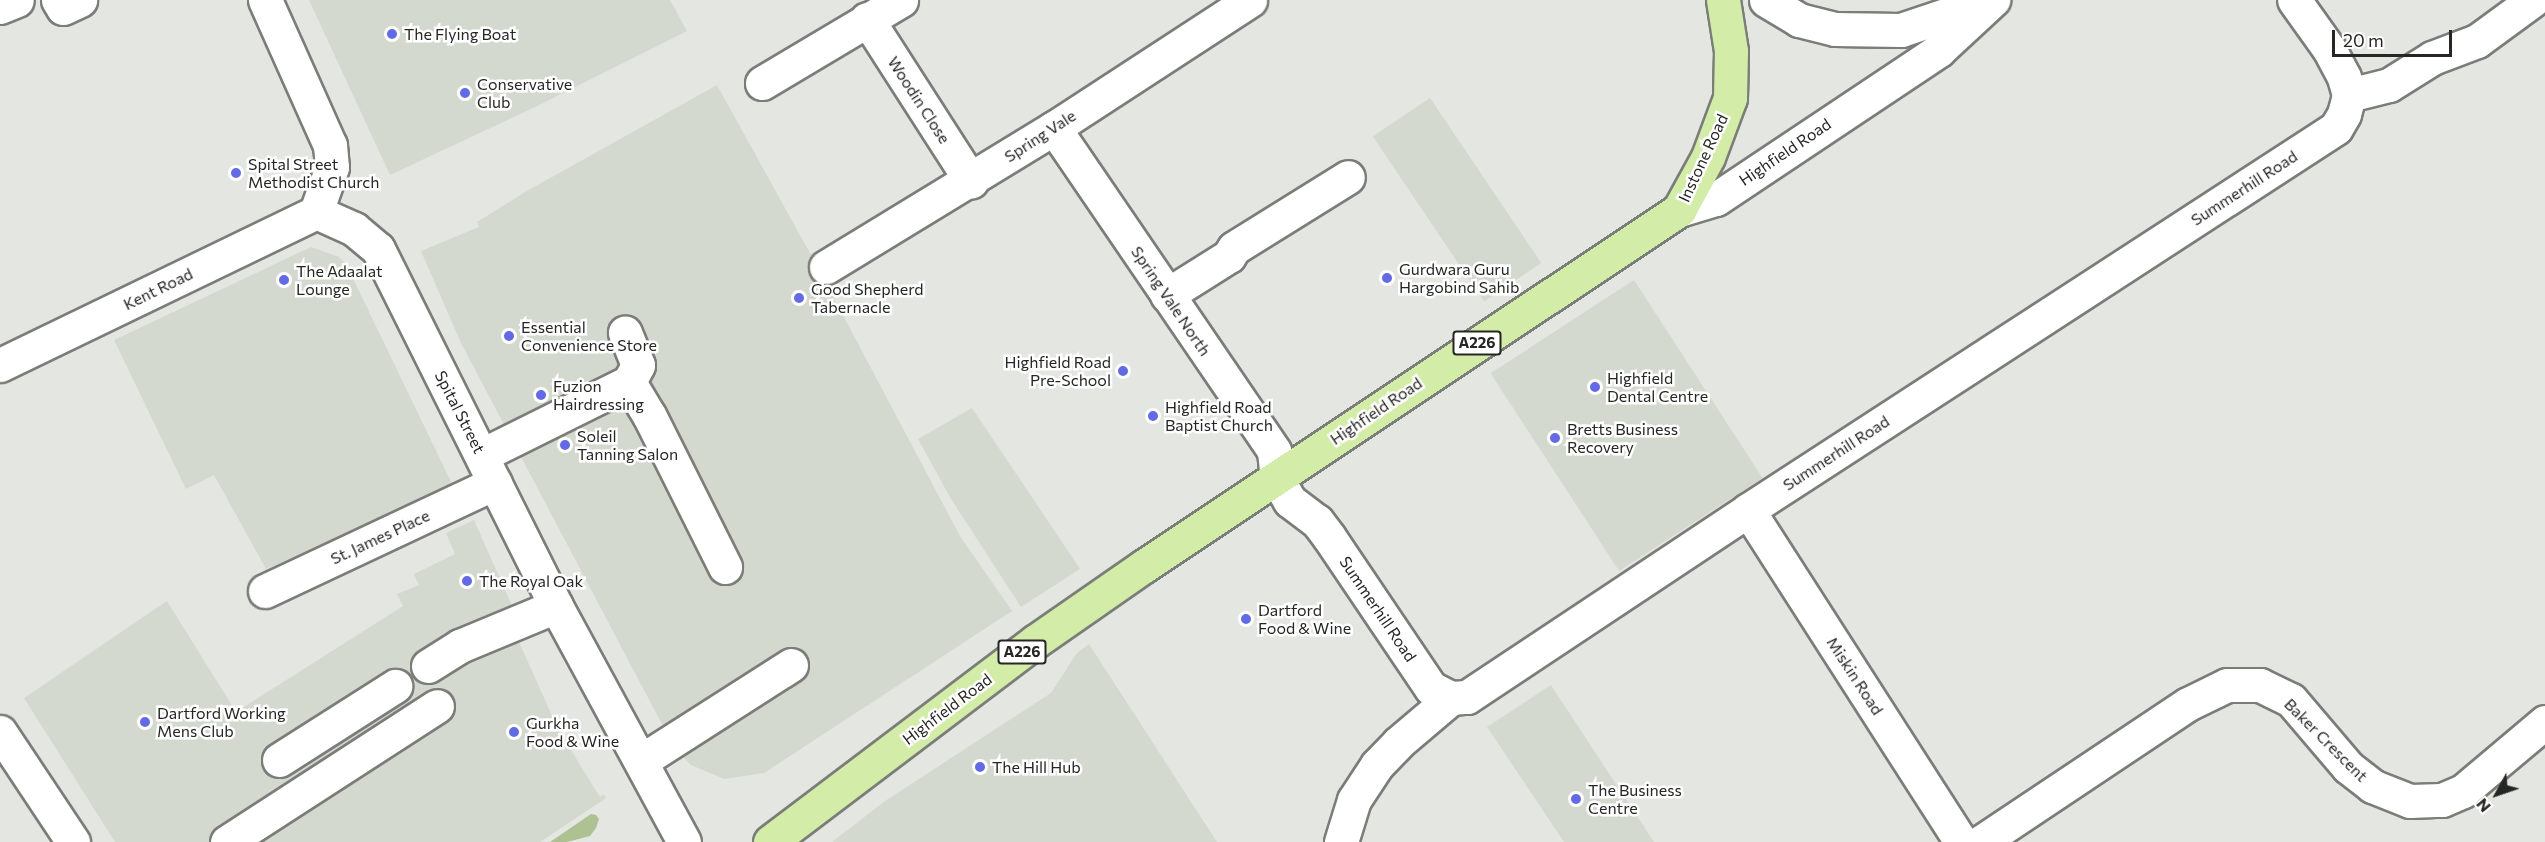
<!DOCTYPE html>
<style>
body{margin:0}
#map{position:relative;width:2545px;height:842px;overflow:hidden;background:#e4e6e1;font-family:Commissioner,sans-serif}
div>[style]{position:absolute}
.built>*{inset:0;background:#d4d9cf;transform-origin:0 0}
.green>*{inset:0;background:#aec193}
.roads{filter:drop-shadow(2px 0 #7b7d78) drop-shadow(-2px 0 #7b7d78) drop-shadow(0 2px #7b7d78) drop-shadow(0 -2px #7b7d78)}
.minor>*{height:33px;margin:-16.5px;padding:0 16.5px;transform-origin:16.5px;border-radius:16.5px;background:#fff}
.major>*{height:33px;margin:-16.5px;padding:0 16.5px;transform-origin:16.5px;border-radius:16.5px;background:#d3eca7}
.dots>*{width:16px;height:16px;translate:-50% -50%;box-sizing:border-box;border:3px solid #fff;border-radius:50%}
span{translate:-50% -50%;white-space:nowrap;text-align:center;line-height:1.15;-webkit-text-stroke:5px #fff;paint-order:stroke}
.shield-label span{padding:2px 4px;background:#fff;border:2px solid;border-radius:4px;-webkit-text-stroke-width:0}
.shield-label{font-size:15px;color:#262625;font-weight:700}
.poi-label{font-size:16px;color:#262625}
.left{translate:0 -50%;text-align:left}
.right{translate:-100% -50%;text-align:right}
.street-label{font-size:16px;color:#262625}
.north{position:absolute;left:2467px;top:764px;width:60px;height:60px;-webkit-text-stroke:4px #fff;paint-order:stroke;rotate:230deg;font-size:16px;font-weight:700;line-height:24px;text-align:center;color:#262625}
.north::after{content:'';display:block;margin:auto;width:21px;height:27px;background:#262625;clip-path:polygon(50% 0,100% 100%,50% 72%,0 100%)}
.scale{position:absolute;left:2332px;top:30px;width:120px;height:27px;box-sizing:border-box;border:3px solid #262625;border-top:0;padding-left:8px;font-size:18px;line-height:21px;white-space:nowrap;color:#262625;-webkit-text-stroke:4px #fff;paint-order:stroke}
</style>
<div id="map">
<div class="built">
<div style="clip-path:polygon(309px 0,670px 0,687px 31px,531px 109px,390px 175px)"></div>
<div style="clip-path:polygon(717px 85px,811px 255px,960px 536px,1012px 611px,764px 773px,724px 779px,691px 765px,674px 747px,461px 343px,421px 251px,479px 227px,477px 222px,525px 192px)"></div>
<div style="left:1430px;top:98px;width:199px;height:69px;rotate:56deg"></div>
<div style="clip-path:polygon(311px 247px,339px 257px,347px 266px,454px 488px,266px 569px,214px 475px,186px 489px,114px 340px)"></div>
<div style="left:1634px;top:280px;width:236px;height:171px;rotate:57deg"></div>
<div style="clip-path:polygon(972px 408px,1080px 569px,1021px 607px,951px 499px,918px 439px)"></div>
<div style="clip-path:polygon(474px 520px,513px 608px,506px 613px,558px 729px,600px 797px,604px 794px,606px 798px,540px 842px,115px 842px,24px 698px,167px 601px,236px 712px,403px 606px,397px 594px,419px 585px,414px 574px,455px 554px,446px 533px)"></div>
<div style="clip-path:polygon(1089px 644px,1217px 842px,832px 842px,885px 801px,1051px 693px,1077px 653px)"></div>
<div style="clip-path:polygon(1551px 685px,1654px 842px,1564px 842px,1487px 727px)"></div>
</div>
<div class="green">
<div style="clip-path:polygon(591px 814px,596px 815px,599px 819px,596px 828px,590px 836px,567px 842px,550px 842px)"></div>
</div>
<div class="roads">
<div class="minor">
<div style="left:58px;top:0;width:9px;rotate:58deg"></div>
<div style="left:63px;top:8px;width:19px;rotate:-25deg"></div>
<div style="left:265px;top:0;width:159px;rotate:65.9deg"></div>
<div style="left:330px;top:145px;width:22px;rotate:85deg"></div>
<div style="left:332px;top:167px;width:48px;rotate:109.6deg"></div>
<div style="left:1766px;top:0;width:39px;rotate:31deg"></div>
<div style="left:1799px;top:20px;width:37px;rotate:14deg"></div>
<div style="left:1835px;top:29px;width:66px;rotate:0.9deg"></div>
<div style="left:1901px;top:30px;width:88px;rotate:-18.6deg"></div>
<div style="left:0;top:7px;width:18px;rotate:-22deg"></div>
<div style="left:867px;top:19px;width:193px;rotate:57.3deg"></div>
<div style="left:762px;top:83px;width:162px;rotate:-30.8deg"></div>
<div style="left:2349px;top:95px;width:41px;rotate:-14deg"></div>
<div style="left:2389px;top:85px;width:51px;rotate:-32.1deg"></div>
<div style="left:2432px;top:58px;width:48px;rotate:-20.7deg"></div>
<div style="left:2477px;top:41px;width:69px;rotate:-36.2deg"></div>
<div style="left:1054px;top:128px;width:391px;rotate:55.7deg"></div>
<div style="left:1274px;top:451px;width:27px;rotate:84deg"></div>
<div style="left:1277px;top:478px;width:26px;rotate:61deg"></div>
<div style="left:1290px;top:501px;width:34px;rotate:37deg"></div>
<div style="left:1317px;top:521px;width:20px;rotate:53deg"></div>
<div style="left:1329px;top:537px;width:182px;rotate:56deg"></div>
<div style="left:1431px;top:688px;width:22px;rotate:27deg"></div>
<div style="left:1451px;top:698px;width:16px;rotate:-4deg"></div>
<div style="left:1467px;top:697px;width:338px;rotate:-33.6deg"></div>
<div style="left:1748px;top:510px;width:701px;rotate:-33.01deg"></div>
<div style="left:2336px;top:128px;width:16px;rotate:-60deg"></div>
<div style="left:2344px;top:114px;width:20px;rotate:-75deg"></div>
<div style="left:2349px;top:95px;width:19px;rotate:-106deg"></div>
<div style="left:2344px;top:77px;width:32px;rotate:-118deg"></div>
<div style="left:2329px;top:49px;width:60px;rotate:-125.5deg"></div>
<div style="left:1679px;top:210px;width:39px;rotate:-17deg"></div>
<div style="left:1716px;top:199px;width:268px;rotate:-33.7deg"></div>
<div style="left:1939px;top:50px;width:74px;rotate:-42.8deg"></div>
<div style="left:316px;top:212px;width:42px;rotate:24.1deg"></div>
<div style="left:354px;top:229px;width:31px;rotate:40deg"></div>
<div style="left:378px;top:249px;width:399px;rotate:63.5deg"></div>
<div style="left:556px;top:606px;width:268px;rotate:61.5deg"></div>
<div style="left:826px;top:267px;width:267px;rotate:-31.4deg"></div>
<div style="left:1054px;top:128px;width:234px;rotate:-33.1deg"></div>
<div style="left:1167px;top:295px;width:73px;rotate:-32.2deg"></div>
<div style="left:1229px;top:256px;width:9px;rotate:-58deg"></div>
<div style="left:1234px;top:248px;width:134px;rotate:-31.9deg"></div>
<div style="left:0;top:365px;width:351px;rotate:-25.8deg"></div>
<div style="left:629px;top:382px;width:39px;rotate:59deg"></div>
<div style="left:649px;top:415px;width:170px;rotate:63.4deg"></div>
<div style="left:482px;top:455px;width:164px;rotate:-26.4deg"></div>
<div style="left:629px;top:382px;width:19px;rotate:-62deg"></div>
<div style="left:638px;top:365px;width:35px;rotate:-112deg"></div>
<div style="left:1748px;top:510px;width:394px;rotate:57.3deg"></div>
<div style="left:265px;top:591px;width:254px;rotate:-25.2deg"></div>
<div style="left:428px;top:666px;width:38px;rotate:-32deg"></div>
<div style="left:460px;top:646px;width:104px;rotate:-22.6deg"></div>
<div style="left:0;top:732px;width:132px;rotate:56.4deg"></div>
<div style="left:279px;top:760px;width:138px;rotate:-32.5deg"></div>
<div style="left:641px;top:761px;width:178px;rotate:-32.6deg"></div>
<div style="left:227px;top:842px;width:250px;rotate:-32.9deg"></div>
<div style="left:1341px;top:842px;width:44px;rotate:-72.8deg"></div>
<div style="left:1354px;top:800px;width:42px;rotate:-56.7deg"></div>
<div style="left:1377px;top:765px;width:30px;rotate:-46deg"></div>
<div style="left:1398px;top:743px;width:70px;rotate:-40.3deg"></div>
<div style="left:1981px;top:842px;width:249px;rotate:-33.7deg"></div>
<div style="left:2188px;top:704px;width:43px;rotate:-26deg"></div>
<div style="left:2227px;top:685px;width:33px"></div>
<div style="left:2260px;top:685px;width:34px;rotate:26deg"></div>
<div style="left:2291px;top:700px;width:88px;rotate:49.6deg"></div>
<div style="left:2348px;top:767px;width:31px;rotate:38deg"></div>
<div style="left:2372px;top:786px;width:41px;rotate:21.5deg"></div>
<div style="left:2410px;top:801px;width:32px;rotate:-2deg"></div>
<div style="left:2442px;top:800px;width:23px;rotate:-23deg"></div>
<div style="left:2463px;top:791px;width:107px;rotate:-40.1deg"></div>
</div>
<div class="major">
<div style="left:770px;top:842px;width:333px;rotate:-37.1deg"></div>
<div style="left:1036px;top:641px;width:131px;rotate:-34.8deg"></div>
<div style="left:1144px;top:566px;width:643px;rotate:-33.64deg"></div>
<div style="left:1679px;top:210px;width:60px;rotate:-61.3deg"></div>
<div style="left:1708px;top:157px;width:63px;rotate:-69.6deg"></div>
<div style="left:1730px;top:98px;width:47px;rotate:-88.8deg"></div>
<div style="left:1731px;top:51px;width:52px;rotate:-98.9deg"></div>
</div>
</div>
<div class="dots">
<div style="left:392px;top:34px;background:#636be4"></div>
<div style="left:465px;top:93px;background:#636be4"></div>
<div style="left:236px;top:173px;background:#636be4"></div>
<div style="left:1387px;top:278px;background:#636be4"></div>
<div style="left:284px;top:280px;background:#636be4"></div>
<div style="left:799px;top:298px;background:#636be4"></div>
<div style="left:509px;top:336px;background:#636be4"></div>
<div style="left:1123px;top:371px;background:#636be4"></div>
<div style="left:1595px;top:387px;background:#636be4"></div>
<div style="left:541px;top:395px;background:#636be4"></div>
<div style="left:1153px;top:416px;background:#636be4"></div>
<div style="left:1555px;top:438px;background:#636be4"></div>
<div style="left:565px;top:445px;background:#636be4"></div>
<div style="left:467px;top:581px;background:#636be4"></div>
<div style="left:1246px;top:619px;background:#636be4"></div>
<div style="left:145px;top:722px;background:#636be4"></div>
<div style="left:514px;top:732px;background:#636be4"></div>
<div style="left:980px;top:767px;background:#636be4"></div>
<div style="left:1576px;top:799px;background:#636be4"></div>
</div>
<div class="shield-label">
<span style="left:1477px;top:343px">A226</span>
<span style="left:1022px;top:652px">A226</span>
</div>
<div class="poi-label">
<span class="left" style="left:404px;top:34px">The Flying Boat</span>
<span class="left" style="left:477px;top:93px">Conservative<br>Club</span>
<span class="left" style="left:248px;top:173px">Spital Street<br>Methodist Church</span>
<span class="left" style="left:1399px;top:278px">Gurdwara Guru<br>Hargobind Sahib</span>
<span class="left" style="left:296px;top:280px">The Adaalat<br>Lounge</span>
<span class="left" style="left:811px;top:298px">Good Shepherd<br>Tabernacle</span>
<span class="left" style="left:521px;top:336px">Essential<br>Convenience Store</span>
<span class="right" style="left:1111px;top:371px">Highfield Road<br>Pre-School</span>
<span class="left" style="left:1607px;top:387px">Highfield<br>Dental Centre</span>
<span class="left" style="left:553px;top:395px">Fuzion<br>Hairdressing</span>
<span class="left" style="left:1165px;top:416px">Highfield Road<br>Baptist Church</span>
<span class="left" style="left:1567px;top:438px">Bretts Business<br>Recovery</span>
<span class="left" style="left:577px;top:445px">Soleil<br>Tanning Salon</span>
<span class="left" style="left:479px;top:581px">The Royal Oak</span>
<span class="left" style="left:1258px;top:619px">Dartford<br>Food &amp; Wine</span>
<span class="left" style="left:157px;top:722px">Dartford Working<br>Mens Club</span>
<span class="left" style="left:526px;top:732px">Gurkha<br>Food &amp; Wine</span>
<span class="left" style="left:992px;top:767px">The Hill Hub</span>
<span class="left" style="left:1588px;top:799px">The Business<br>Centre</span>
</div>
<div class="street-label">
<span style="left:919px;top:100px;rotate:57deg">Woodin Close</span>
<span style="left:1040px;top:136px;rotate:-33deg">Spring Vale</span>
<span style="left:1785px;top:152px;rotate:-34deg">Highfield Road</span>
<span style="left:1703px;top:158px;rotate:-65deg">Instone Road</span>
<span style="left:2244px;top:188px;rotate:-33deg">Summerhill Road</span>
<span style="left:158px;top:289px;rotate:-26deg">Kent Road</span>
<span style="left:1171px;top:301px;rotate:56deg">Spring Vale North</span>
<span style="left:1376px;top:411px;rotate:-34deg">Highfield Road</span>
<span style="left:460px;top:412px;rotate:63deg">Spital Street</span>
<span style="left:1836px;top:453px;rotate:-33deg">Summerhill Road</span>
<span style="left:380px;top:537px;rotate:-25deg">St. James Place</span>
<span style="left:1378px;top:609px;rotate:56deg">Summerhill Road</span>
<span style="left:1855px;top:676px;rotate:57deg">Miskin Road</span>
<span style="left:947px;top:709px;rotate:-37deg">Highfield Road</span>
<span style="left:2326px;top:740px;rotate:45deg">Baker Crescent</span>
</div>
<div class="north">N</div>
<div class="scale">20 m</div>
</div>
